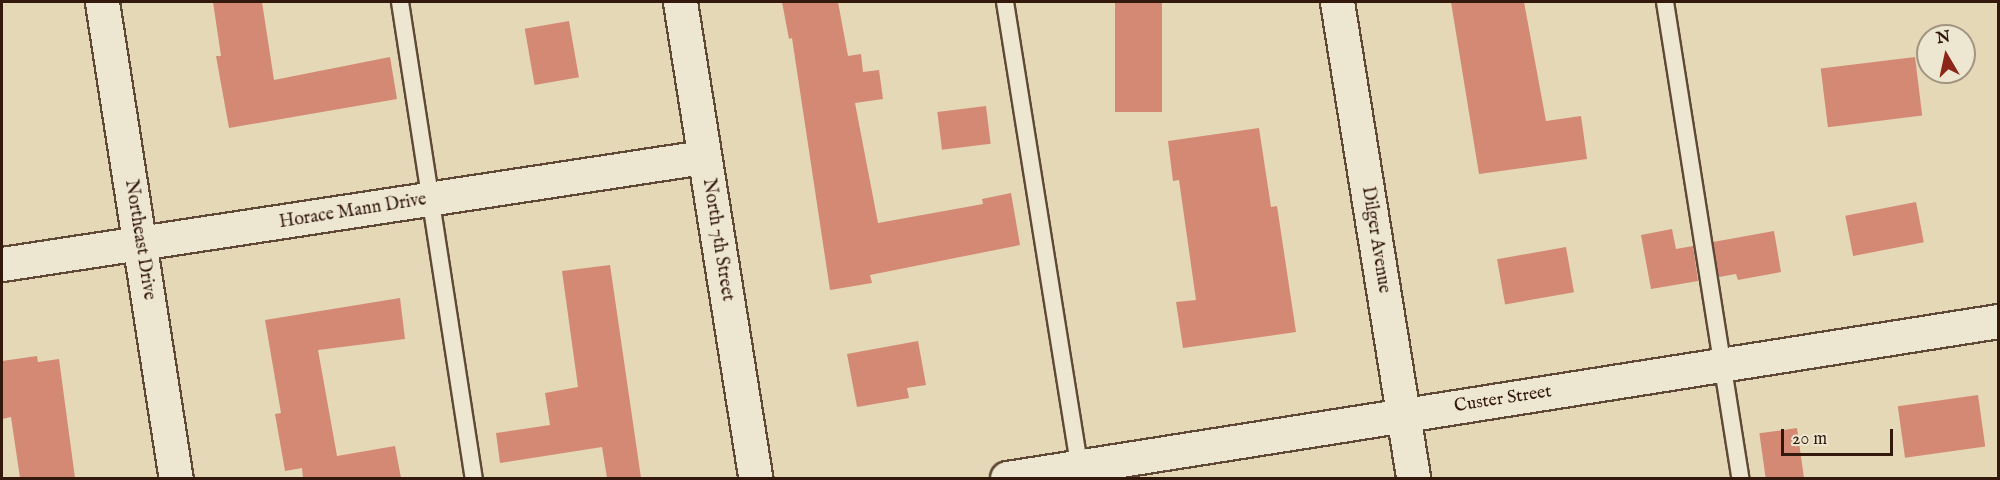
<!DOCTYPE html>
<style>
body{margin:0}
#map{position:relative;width:2000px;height:480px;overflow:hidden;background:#e4d8b6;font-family:"IM FELL English",serif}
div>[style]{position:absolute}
.building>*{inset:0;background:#d38974;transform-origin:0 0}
.roads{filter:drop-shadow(2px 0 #5f4836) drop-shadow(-2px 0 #5f4836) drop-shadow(0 2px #5f4836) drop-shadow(0 -2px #5f4836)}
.lane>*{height:16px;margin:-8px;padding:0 8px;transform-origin:8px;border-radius:8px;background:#ede6d0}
.street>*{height:33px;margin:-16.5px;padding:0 16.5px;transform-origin:16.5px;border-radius:16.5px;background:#ede6d0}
.secondary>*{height:33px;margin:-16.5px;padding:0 16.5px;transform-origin:16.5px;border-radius:16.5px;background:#ede6d0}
span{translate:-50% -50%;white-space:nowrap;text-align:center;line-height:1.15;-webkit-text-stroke:6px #ede6d0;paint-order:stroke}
.street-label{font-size:18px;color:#33180c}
.frame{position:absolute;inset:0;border:3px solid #33180c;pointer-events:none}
.north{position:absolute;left:1916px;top:24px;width:60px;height:60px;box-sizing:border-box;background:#ede6d0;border:2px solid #a39482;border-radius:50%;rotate:351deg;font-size:16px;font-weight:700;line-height:24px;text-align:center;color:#33180c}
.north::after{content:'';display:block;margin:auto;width:21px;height:27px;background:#8f2418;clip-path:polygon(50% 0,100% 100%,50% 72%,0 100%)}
.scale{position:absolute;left:1781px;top:429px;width:112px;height:27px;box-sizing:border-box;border:3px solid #33180c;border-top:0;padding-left:8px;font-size:18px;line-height:21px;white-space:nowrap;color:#33180c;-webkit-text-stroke:4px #ede6d0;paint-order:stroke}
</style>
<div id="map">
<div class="building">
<div style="clip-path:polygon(213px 2px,262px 2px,274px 80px,390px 57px,397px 99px,229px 128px,216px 56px,221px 56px)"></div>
<div style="clip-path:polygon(782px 2px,838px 2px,848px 56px,861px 54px,863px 72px,879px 70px,883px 99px,855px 103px,878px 223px,983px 204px,982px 199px,1011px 193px,1020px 245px,870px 275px,872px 283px,830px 290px,792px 38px,789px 39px)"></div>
<div style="left:1115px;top:2px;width:47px;height:110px"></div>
<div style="clip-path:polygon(1451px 2px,1524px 2px,1546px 121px,1581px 116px,1587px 159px,1479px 174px)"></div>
<div style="left:569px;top:21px;width:57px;height:45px;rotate:80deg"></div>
<div style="left:1915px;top:57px;width:59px;height:95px;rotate:83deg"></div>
<div style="left:986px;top:106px;width:38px;height:49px;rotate:83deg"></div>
<div style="clip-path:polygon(1259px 128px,1271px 207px,1277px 206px,1296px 332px,1183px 348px,1176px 302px,1196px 300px,1179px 180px,1173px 181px,1168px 141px)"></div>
<div style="left:1916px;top:202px;width:41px;height:72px;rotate:79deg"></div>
<div style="clip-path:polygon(1672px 229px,1676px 249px,1693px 246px,1698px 281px,1651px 289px,1641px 235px)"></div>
<div style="clip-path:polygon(1774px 231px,1781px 272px,1738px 280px,1736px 274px,1719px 277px,1713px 242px)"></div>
<div style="left:1566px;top:247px;width:46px;height:70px;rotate:80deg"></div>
<div style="clip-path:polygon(610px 265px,641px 478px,607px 478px,602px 447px,500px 463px,496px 433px,550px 425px,545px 393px,578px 387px,562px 271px)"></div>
<div style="clip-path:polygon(400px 298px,405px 339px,318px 350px,337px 456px,395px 446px,401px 478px,303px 478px,302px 468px,285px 471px,275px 414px,281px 413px,265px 320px)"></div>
<div style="clip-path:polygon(918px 341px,926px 385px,907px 388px,909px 398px,857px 407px,847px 354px)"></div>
<div style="clip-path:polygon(37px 356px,38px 362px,59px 359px,75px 478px,20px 478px,11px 417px,2px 419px,2px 361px)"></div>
<div style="left:1978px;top:395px;width:52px;height:81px;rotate:82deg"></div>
<div style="left:1797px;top:428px;width:50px;height:38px;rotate:82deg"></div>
</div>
<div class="roads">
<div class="lane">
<div style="left:400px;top:2px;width:482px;rotate:81.2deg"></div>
<div style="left:1005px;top:2px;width:476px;rotate:80.9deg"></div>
<div style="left:1665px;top:2px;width:482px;rotate:81deg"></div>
</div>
<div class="street">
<div style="left:102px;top:2px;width:482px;rotate:81.2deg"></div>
<div style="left:1337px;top:2px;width:482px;rotate:80.9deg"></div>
<div style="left:2px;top:264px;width:709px;rotate:-8.68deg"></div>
<div style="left:1007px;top:478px;width:1003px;rotate:-9deg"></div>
</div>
<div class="secondary">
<div style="left:680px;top:2px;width:482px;rotate:81deg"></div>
</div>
</div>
<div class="street-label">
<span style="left:353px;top:212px;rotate:-9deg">Horace Mann Drive</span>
<span style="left:139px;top:240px;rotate:81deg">Northeast Drive</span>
<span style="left:717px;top:240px;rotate:81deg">North 7th Street</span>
<span style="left:1375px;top:240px;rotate:81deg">Dilger Avenue</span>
<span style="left:1503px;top:400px;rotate:-9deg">Custer Street</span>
</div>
<div class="frame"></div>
<div class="north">N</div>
<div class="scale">20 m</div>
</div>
